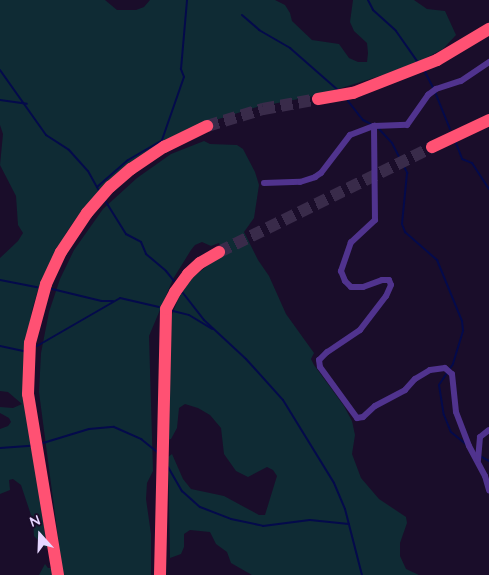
<!DOCTYPE html>
<style>
body{margin:0}
#map{position:relative;width:489px;height:575px;overflow:hidden;background:#1a0d2a;font-family:Quicksand,sans-serif}
div>[style]{position:absolute}
.green>*{inset:0;background:#0f2b34}
.stream>*{height:2px;margin:-1px;padding:0 1px;transform-origin:1px;border-radius:1px;background:#040a4b}
.motorway-tunnel>*{height:12px;margin-top:-6px;transform-origin:0;background:repeating-linear-gradient(90deg,#392b4a 0 12px,transparent 0 18px)}
.minor>*{height:6px;margin:-3px;padding:0 3px;transform-origin:3px;border-radius:3px;background:#50338e}
.motorway>*{height:12px;margin:-6px;padding:0 6px;transform-origin:6px;border-radius:6px;background:#ff5173}
span{translate:-50% -50%;white-space:nowrap;text-align:center;line-height:1.15;-webkit-text-stroke:4px #1a0d2a;paint-order:stroke}
.north{position:absolute;left:15px;top:510px;width:50px;height:50px;-webkit-text-stroke:4px #1a0d2a;paint-order:stroke;rotate:340deg;font-size:14px;font-weight:700;line-height:20px;text-align:center;color:#e6d6ff}
.north::after{content:'';display:block;margin:auto;width:18px;height:22px;background:#e6d6ff;clip-path:polygon(50% 0,100% 100%,50% 72%,0 100%)}
</style>
<div id="map">
<div class="green">
<div style="clip-path:polygon(0 0,105px 0,117px 10px,136px 10px,144px 7px,150px 0,275px 0,285px 5px,290px 13px,292px 21px,312px 40px,339px 44px,349px 58px,358px 62px,367px 62px,368px 53px,367px 43px,354px 31px,350px 22px,353px 0,414px 0,427px 9px,445px 11px,456px 35px,443px 49px,420px 61px,383px 75px,319px 95px,257px 107px,187px 129px,84px 207px,66px 233px,38px 290px,32px 310px,25px 351px,36px 466px,47px 549px,34px 536px,33px 521px,21px 485px,13px 479px,9px 480px,10px 490px,0 494px,0 429px,8px 426px,11px 422px,9px 418px,0 413px,0 407px,13px 408px,22px 404px,8px 392px,0 391px,0 258px,18px 241px,23px 233px,18px 225px,16px 196px,0 165px,3px 134px,0 125px)"></div>
<div style="clip-path:polygon(204px 141px,210px 144px,237px 145px,243px 149px,255px 172px,259px 185px,254px 218px,244px 232px,258px 260px,269px 276px,286px 314px,314px 353px,311px 359px,314px 365px,344px 406px,352px 421px,355px 435px,352px 454px,361px 478px,379px 499px,406px 517px,407px 523px,400px 543px,400px 556px,406px 569px,419px 575px,252px 575px,231px 563px,227px 552px,216px 544px,210px 532px,190px 530px,184px 534px,184px 547px,181px 554px,170px 558px,168px 457px,172px 454px,183px 479px,191px 489px,224px 496px,259px 515px,265px 515px,277px 476px,273px 470px,267px 467px,248px 477px,236px 471px,224px 454px,221px 428px,210px 415px,198px 408px,185px 404px,179px 408px,177px 428px,171px 439px,167px 440px,171px 317px,179px 297px,192px 278px,212px 262px,224px 255px,219px 243px,211px 246px,202px 242px,195px 245px,191px 250px,173px 279px,149px 336px,153px 471px,147px 483px,146px 499px,151px 534px,151px 575px,39px 575px,45px 564px,48px 568px,62px 568px,39px 392px,41px 353px,49px 312px,60px 279px,74px 250px,103px 209px,137px 178px,171px 154px)"></div>
</div>
<div class="stream">
<div style="left:368px;top:0;width:11px;rotate:63deg"></div>
<div style="left:373px;top:10px;width:31px;rotate:42deg"></div>
<div style="left:396px;top:31px;width:38px;rotate:55deg"></div>
<div style="left:242px;top:15px;width:23px;rotate:41deg"></div>
<div style="left:259px;top:30px;width:36px;rotate:30deg"></div>
<div style="left:290px;top:48px;width:64px;rotate:41.2deg"></div>
<div style="left:0;top:70px;width:80px;rotate:54.7deg"></div>
<div style="left:46px;top:135px;width:27px;rotate:33deg"></div>
<div style="left:69px;top:150px;width:28px;rotate:48deg"></div>
<div style="left:88px;top:171px;width:21px;rotate:61deg"></div>
<div style="left:424px;top:70px;width:20px;rotate:63deg"></div>
<div style="left:435px;top:92px;width:40px;rotate:68deg"></div>
<div style="left:0;top:100px;width:27px;rotate:8deg"></div>
<div style="left:348px;top:101px;width:24px;rotate:52deg"></div>
<div style="left:363px;top:120px;width:9px;rotate:27deg"></div>
<div style="left:379px;top:129px;width:19px;rotate:47deg"></div>
<div style="left:392px;top:143px;width:34px;rotate:63deg"></div>
<div style="left:407px;top:173px;width:51px;rotate:95.6deg"></div>
<div style="left:402px;top:224px;width:9px;rotate:69deg"></div>
<div style="left:405px;top:232px;width:43px;rotate:41.2deg"></div>
<div style="left:437px;top:260px;width:66px;rotate:67.7deg"></div>
<div style="left:462px;top:321px;width:10px;rotate:84deg"></div>
<div style="left:463px;top:331px;width:34px;rotate:107deg"></div>
<div style="left:453px;top:364px;width:25px;rotate:124deg"></div>
<div style="left:439px;top:385px;width:30px;rotate:81deg"></div>
<div style="left:444px;top:415px;width:18px;rotate:68deg"></div>
<div style="left:451px;top:432px;width:21px;rotate:39deg"></div>
<div style="left:456px;top:143px;width:17px;rotate:69deg"></div>
<div style="left:462px;top:159px;width:11px;rotate:22deg"></div>
<div style="left:472px;top:163px;width:31px;rotate:57deg"></div>
<div style="left:97px;top:187px;width:41px;rotate:-41.1deg"></div>
<div style="left:128px;top:160px;width:39px;rotate:-30deg"></div>
<div style="left:162px;top:140px;width:67px;rotate:-70.8deg"></div>
<div style="left:184px;top:77px;width:9px;rotate:-111deg"></div>
<div style="left:181px;top:69px;width:69px;rotate:-85deg"></div>
<div style="left:106px;top:202px;width:38px;rotate:58deg"></div>
<div style="left:126px;top:234px;width:17px;rotate:28deg"></div>
<div style="left:141px;top:242px;width:13px;rotate:67deg"></div>
<div style="left:146px;top:254px;width:26px;rotate:40deg"></div>
<div style="left:166px;top:271px;width:13px;rotate:51deg"></div>
<div style="left:0;top:280px;width:38px;rotate:11deg"></div>
<div style="left:52px;top:289px;width:51px;rotate:13.5deg"></div>
<div style="left:102px;top:301px;width:11px"></div>
<div style="left:183px;top:293px;width:34px;rotate:52deg"></div>
<div style="left:204px;top:320px;width:57px;rotate:42.9deg"></div>
<div style="left:246px;top:359px;width:55px;rotate:47.9deg"></div>
<div style="left:283px;top:400px;width:97px;rotate:58.4deg"></div>
<div style="left:334px;top:483px;width:28px;rotate:67deg"></div>
<div style="left:345px;top:509px;width:68px;rotate:75.6deg"></div>
<div style="left:173px;top:311px;width:16px;rotate:14deg"></div>
<div style="left:189px;top:315px;width:27px;rotate:31deg"></div>
<div style="left:0;top:346px;width:25px;rotate:12deg"></div>
<div style="left:37px;top:346px;width:96px;rotate:-30deg"></div>
<div style="left:120px;top:298px;width:40px;rotate:13deg"></div>
<div style="left:43px;top:443px;width:48px;rotate:-16.9deg"></div>
<div style="left:89px;top:429px;width:25px;rotate:-5deg"></div>
<div style="left:114px;top:427px;width:30px;rotate:24deg"></div>
<div style="left:141px;top:439px;width:22px;rotate:39deg"></div>
<div style="left:0;top:448px;width:31px;rotate:-4deg"></div>
<div style="left:480px;top:456px;width:10px;rotate:29deg"></div>
<div style="left:168px;top:467px;width:28px;rotate:60deg"></div>
<div style="left:182px;top:491px;width:24px;rotate:42deg"></div>
<div style="left:200px;top:507px;width:33px;rotate:21deg"></div>
<div style="left:231px;top:519px;width:33px;rotate:12deg"></div>
<div style="left:263px;top:526px;width:47px;rotate:-7.3deg"></div>
<div style="left:310px;top:520px;width:39px;rotate:6deg"></div>
</div>
<div class="motorway-tunnel">
<div style="left:207px;top:126px;width:59px;rotate:-16.9deg"></div>
<div style="left:263px;top:109px;width:56px;rotate:-10.3deg"></div>
<div style="left:219px;top:252px;width:237px;rotate:-26.2deg"></div>
</div>
<div class="minor">
<div style="left:374px;top:126px;width:94px;rotate:89.4deg"></div>
<div style="left:375px;top:220px;width:33px;rotate:137deg"></div>
<div style="left:351px;top:242px;width:31px;rotate:109deg"></div>
<div style="left:341px;top:271px;width:11px;rotate:68deg"></div>
<div style="left:345px;top:281px;width:8px;rotate:45deg"></div>
<div style="left:351px;top:287px;width:12px"></div>
<div style="left:363px;top:287px;width:20px;rotate:-20deg"></div>
<div style="left:382px;top:280px;width:7px"></div>
<div style="left:389px;top:280px;width:5px;rotate:68deg"></div>
<div style="left:391px;top:285px;width:12px;rotate:114deg"></div>
<div style="left:386px;top:296px;width:43px;rotate:127.4deg"></div>
<div style="left:360px;top:330px;width:40px;rotate:146deg"></div>
<div style="left:327px;top:352px;width:11px;rotate:135deg"></div>
<div style="left:319px;top:360px;width:7px;rotate:82deg"></div>
<div style="left:320px;top:367px;width:63px;rotate:54deg"></div>
<div style="left:357px;top:418px;width:6px;rotate:-9deg"></div>
<div style="left:363px;top:417px;width:16px;rotate:-43deg"></div>
<div style="left:375px;top:406px;width:34px;rotate:-28deg"></div>
<div style="left:405px;top:390px;width:15px;rotate:-48deg"></div>
<div style="left:415px;top:379px;width:17px;rotate:-31deg"></div>
<div style="left:430px;top:370px;width:15px;rotate:-8deg"></div>
<div style="left:445px;top:368px;width:9px;rotate:41deg"></div>
<div style="left:452px;top:374px;width:38px;rotate:84deg"></div>
<div style="left:456px;top:412px;width:36px;rotate:69deg"></div>
<div style="left:469px;top:446px;width:34px;rotate:62deg"></div>
<div style="left:485px;top:476px;width:15px;rotate:74deg"></div>
<div style="left:264px;top:183px;width:36px;rotate:-2deg"></div>
<div style="left:300px;top:182px;width:16px;rotate:-18deg"></div>
<div style="left:315px;top:177px;width:7px;rotate:-34deg"></div>
<div style="left:321px;top:173px;width:48px;rotate:-52.7deg"></div>
<div style="left:350px;top:135px;width:26px;rotate:-21deg"></div>
<div style="left:374px;top:126px;width:33px;rotate:-2deg"></div>
<div style="left:407px;top:125px;width:37px;rotate:-55deg"></div>
<div style="left:428px;top:95px;width:10px;rotate:-37deg"></div>
<div style="left:436px;top:89px;width:26px;rotate:-18deg"></div>
<div style="left:461px;top:81px;width:34px;rotate:-34deg"></div>
<div style="left:478px;top:460px;width:23px;rotate:-85deg"></div>
<div style="left:480px;top:437px;width:11px;rotate:-38deg"></div>
</div>
<div class="motorway">
<div style="left:318px;top:99px;width:36px;rotate:-10deg"></div>
<div style="left:353px;top:93px;width:90px;rotate:-21.4deg"></div>
<div style="left:437px;top:60px;width:61px;rotate:-30.8deg"></div>
<div style="left:432px;top:147px;width:63px;rotate:-25.3deg"></div>
<div style="left:58px;top:575px;width:183px;rotate:-99.4deg"></div>
<div style="left:28px;top:394px;width:51px;rotate:-87.8deg"></div>
<div style="left:30px;top:343px;width:61px;rotate:-74.8deg"></div>
<div style="left:46px;top:284px;width:35px;rotate:-65deg"></div>
<div style="left:61px;top:252px;width:47px;rotate:-56.3deg"></div>
<div style="left:87px;top:213px;width:35px;rotate:-49deg"></div>
<div style="left:110px;top:187px;width:28px;rotate:-41deg"></div>
<div style="left:131px;top:169px;width:40px;rotate:-34deg"></div>
<div style="left:164px;top:147px;width:48px;rotate:-26deg"></div>
<div style="left:160px;top:575px;width:266px;rotate:-88.7deg"></div>
<div style="left:166px;top:309px;width:19px;rotate:-62deg"></div>
<div style="left:175px;top:292px;width:22px;rotate:-54deg"></div>
<div style="left:188px;top:274px;width:16px;rotate:-43deg"></div>
<div style="left:200px;top:263px;width:22px;rotate:-30deg"></div>
</div>
<div class="north">N</div>
</div>
